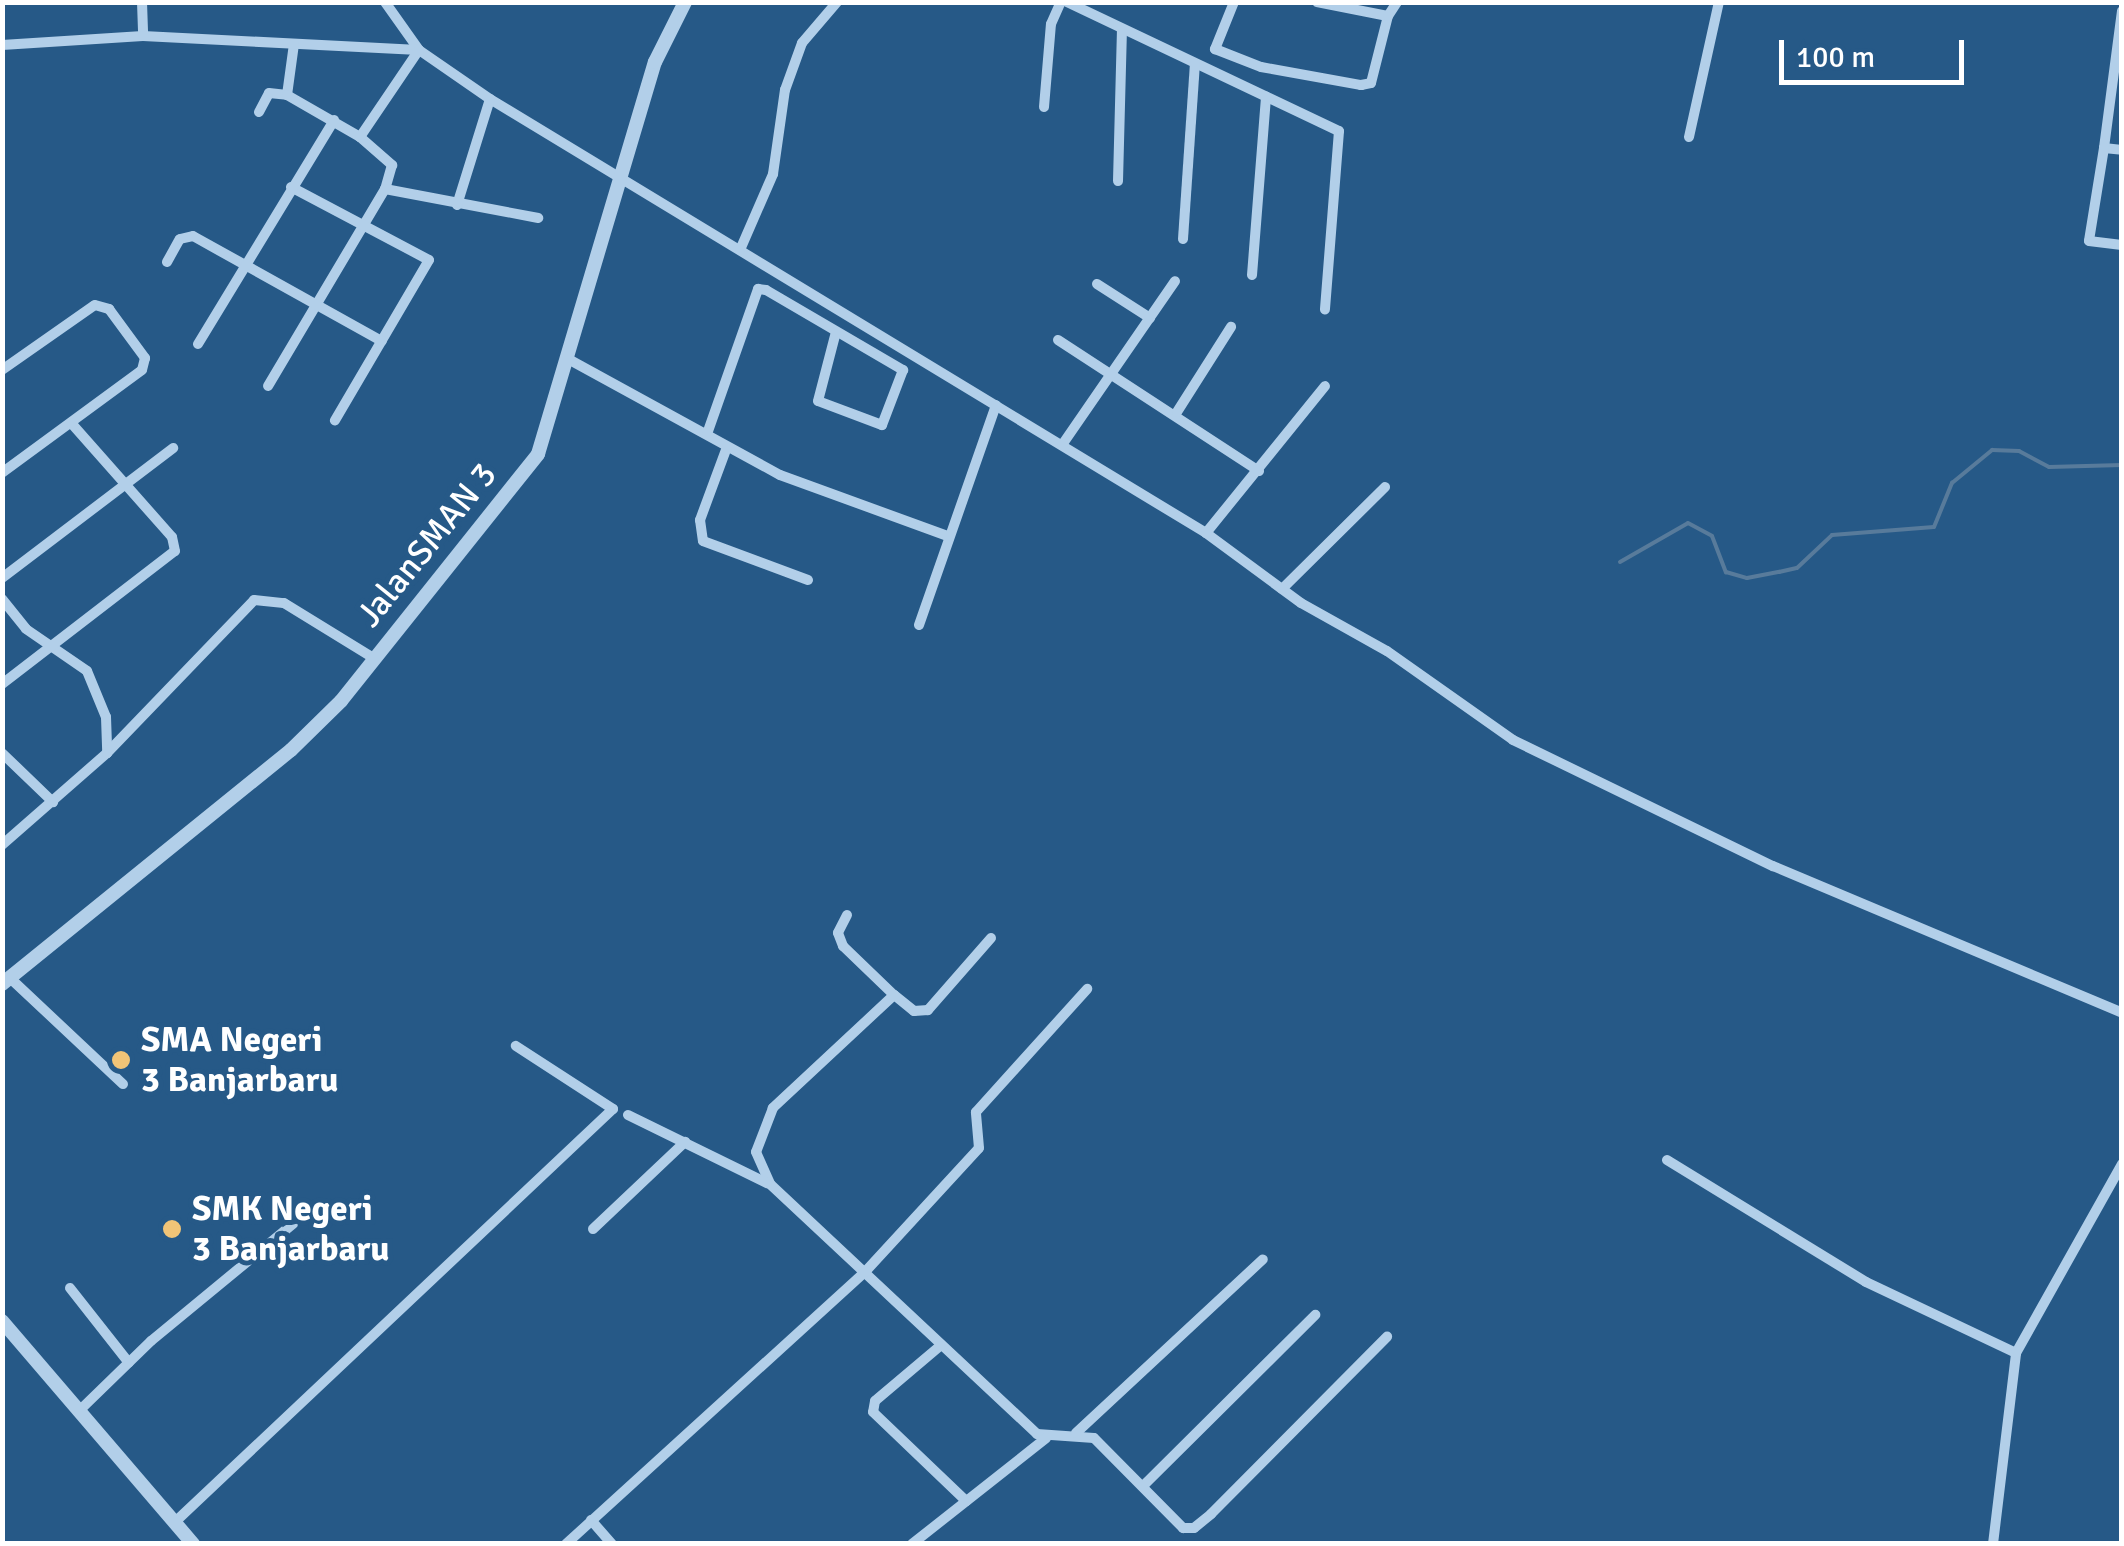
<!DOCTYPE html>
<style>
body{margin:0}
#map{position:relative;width:2124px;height:1546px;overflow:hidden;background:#265987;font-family:Signika,sans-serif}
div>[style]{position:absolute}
.stream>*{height:4px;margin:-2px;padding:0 2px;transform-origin:2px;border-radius:2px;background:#587b9b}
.minor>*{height:10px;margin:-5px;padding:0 5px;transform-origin:5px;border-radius:5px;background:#b2cfe9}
.tertiary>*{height:14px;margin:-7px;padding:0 7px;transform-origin:7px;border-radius:7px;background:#b2cfe9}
.dots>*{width:28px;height:28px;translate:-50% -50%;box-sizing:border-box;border:5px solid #265987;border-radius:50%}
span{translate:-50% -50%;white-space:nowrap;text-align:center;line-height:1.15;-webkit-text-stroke:10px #265987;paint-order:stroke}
.street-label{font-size:35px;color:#fff}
.poi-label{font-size:35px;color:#fff;font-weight:700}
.left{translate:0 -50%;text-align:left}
.frame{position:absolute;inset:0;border:5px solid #fff;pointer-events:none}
.scale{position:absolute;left:1779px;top:40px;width:185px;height:45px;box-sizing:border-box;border:5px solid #fff;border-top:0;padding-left:12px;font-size:30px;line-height:35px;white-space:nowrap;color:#fff;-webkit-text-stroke:8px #265987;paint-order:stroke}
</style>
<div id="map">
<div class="stream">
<div style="left:1620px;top:562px;width:78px;rotate:-29.8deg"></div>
<div style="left:1688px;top:523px;width:27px;rotate:28deg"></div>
<div style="left:1712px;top:536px;width:39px;rotate:69deg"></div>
<div style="left:1726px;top:572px;width:22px;rotate:16deg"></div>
<div style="left:1747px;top:578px;width:33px;rotate:-11deg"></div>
<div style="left:1779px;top:572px;width:18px;rotate:-13deg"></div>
<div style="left:1797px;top:568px;width:48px;rotate:-43.3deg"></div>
<div style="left:1832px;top:535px;width:102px;rotate:-4.5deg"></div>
<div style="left:1934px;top:527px;width:48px;rotate:-67.8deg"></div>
<div style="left:1952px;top:483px;width:52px;rotate:-39.5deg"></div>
<div style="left:1992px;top:450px;width:27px;rotate:2deg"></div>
<div style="left:2019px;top:451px;width:34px;rotate:28deg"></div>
<div style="left:2049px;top:467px;width:73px;rotate:-1.6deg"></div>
</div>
<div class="minor">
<div style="left:142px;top:2px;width:34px;rotate:88deg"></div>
<div style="left:385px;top:2px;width:59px;rotate:54.7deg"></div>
<div style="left:419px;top:50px;width:86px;rotate:34.6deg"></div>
<div style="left:490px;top:99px;width:837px;rotate:31.22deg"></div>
<div style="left:1206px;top:533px;width:118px;rotate:36.4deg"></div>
<div style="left:1301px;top:603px;width:98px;rotate:29.2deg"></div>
<div style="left:1387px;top:651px;width:154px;rotate:35.2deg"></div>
<div style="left:1513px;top:740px;width:289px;rotate:25.9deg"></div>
<div style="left:1773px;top:866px;width:379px;rotate:22.8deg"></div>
<div style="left:1067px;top:2px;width:301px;rotate:25.4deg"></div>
<div style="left:1339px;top:131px;width:179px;rotate:94.5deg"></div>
<div style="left:1234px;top:2px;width:51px;rotate:112deg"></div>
<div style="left:1215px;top:49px;width:49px;rotate:21.4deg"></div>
<div style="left:1261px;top:67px;width:102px;rotate:10.2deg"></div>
<div style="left:1361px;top:85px;width:10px;rotate:-11deg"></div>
<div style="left:1371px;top:83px;width:69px;rotate:-75.8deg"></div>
<div style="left:1317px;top:2px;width:72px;rotate:11.2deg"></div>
<div style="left:1388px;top:16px;width:17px;rotate:-57deg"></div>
<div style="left:2122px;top:11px;width:138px;rotate:97.5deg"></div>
<div style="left:2104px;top:148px;width:18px;rotate:6deg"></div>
<div style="left:2px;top:45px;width:141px;rotate:-3.7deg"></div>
<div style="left:143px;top:36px;width:276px;rotate:2.9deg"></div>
<div style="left:287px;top:95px;width:51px;rotate:-82.2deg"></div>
<div style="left:1044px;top:107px;width:83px;rotate:-85.2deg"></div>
<div style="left:1051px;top:24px;width:24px;rotate:-66deg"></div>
<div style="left:259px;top:112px;width:21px;rotate:-62deg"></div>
<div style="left:269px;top:93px;width:18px;rotate:6deg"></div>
<div style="left:287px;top:95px;width:84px;rotate:29.9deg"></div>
<div style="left:360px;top:137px;width:43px;rotate:41.2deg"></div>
<div style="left:392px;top:165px;width:25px;rotate:106deg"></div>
<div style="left:385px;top:189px;width:229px;rotate:120.7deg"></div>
<div style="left:360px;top:137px;width:105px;rotate:-55.9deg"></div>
<div style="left:1689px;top:137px;width:138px;rotate:-77.5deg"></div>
<div style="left:2104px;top:148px;width:94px;rotate:99.2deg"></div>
<div style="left:2089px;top:241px;width:33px;rotate:7deg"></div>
<div style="left:1118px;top:181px;width:152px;rotate:-88.5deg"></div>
<div style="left:291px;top:187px;width:156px;rotate:27.9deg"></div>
<div style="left:429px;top:260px;width:186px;rotate:120.4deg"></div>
<div style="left:385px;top:189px;width:156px;rotate:10.7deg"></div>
<div style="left:457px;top:205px;width:111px;rotate:-72.7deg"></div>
<div style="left:1183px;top:239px;width:176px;rotate:-86.1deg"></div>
<div style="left:740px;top:250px;width:83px;rotate:-66.5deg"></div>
<div style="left:773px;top:174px;width:85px;rotate:-81.9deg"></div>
<div style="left:785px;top:90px;width:50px;rotate:-70.1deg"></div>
<div style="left:802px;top:43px;width:54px;rotate:-49.5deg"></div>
<div style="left:167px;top:262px;width:26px;rotate:-61deg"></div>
<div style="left:180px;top:239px;width:13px;rotate:-13deg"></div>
<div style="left:193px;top:236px;width:216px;rotate:29.1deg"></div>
<div style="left:1252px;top:275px;width:179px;rotate:-85.5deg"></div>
<div style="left:1097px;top:284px;width:63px;rotate:32.7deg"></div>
<div style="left:1058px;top:340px;width:240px;rotate:33.1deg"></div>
<div style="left:198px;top:344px;width:262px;rotate:-58.7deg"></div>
<div style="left:570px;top:360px;width:239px;rotate:28.7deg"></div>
<div style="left:780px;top:475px;width:179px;rotate:20deg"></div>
<div style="left:2px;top:370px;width:113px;rotate:-35deg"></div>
<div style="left:95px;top:305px;width:15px;rotate:16deg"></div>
<div style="left:109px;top:309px;width:61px;rotate:53.7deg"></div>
<div style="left:145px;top:358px;width:12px;rotate:104deg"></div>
<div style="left:142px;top:370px;width:174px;rotate:143.7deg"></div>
<div style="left:1177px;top:412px;width:101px;rotate:-57.6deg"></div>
<div style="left:707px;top:434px;width:154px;rotate:-70.6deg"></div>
<div style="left:758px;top:289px;width:8px;rotate:7deg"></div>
<div style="left:766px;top:290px;width:159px;rotate:30.3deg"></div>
<div style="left:903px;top:370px;width:59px;rotate:110.9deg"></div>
<div style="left:882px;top:425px;width:68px;rotate:-159.4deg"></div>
<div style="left:818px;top:401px;width:71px;rotate:-75.4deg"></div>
<div style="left:1062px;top:445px;width:199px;rotate:-55.4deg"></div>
<div style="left:727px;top:447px;width:78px;rotate:110.3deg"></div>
<div style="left:700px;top:520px;width:21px;rotate:82deg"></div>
<div style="left:703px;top:541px;width:112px;rotate:20.4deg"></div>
<div style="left:1206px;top:533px;width:189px;rotate:-51deg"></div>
<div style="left:2px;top:578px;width:215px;rotate:-37.2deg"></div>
<div style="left:1282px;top:589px;width:145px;rotate:-44.7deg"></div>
<div style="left:2px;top:599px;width:38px;rotate:51deg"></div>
<div style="left:26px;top:629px;width:74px;rotate:34.5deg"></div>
<div style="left:87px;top:671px;width:50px;rotate:67.6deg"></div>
<div style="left:106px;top:717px;width:36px;rotate:88deg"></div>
<div style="left:107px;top:753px;width:140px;rotate:138.8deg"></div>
<div style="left:919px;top:625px;width:233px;rotate:-70.7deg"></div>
<div style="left:2px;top:684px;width:218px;rotate:-37.6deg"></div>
<div style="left:175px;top:551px;width:14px;rotate:-102deg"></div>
<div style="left:172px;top:537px;width:152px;rotate:-131.5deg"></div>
<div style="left:2px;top:753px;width:71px;rotate:43.9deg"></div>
<div style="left:107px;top:753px;width:212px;rotate:-46.1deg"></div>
<div style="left:254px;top:600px;width:30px;rotate:6deg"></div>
<div style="left:284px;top:603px;width:107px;rotate:31.6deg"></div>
<div style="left:847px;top:915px;width:20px;rotate:117deg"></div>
<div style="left:838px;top:933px;width:14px;rotate:69deg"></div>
<div style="left:843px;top:946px;width:71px;rotate:43.9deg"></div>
<div style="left:991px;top:938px;width:96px;rotate:131.2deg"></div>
<div style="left:928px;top:1010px;width:14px;rotate:176deg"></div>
<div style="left:914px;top:1011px;width:26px;rotate:-141deg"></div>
<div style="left:894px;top:995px;width:166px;rotate:137deg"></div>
<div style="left:773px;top:1108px;width:47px;rotate:111.1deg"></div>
<div style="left:756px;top:1152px;width:35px;rotate:66deg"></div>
<div style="left:770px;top:1184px;width:366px;rotate:43.1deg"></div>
<div style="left:1037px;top:1434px;width:57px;rotate:4deg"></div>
<div style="left:1094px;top:1438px;width:127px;rotate:45.3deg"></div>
<div style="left:1183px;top:1528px;width:11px"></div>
<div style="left:1194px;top:1528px;width:22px;rotate:-39deg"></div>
<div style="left:1211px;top:1514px;width:250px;rotate:-45.2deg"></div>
<div style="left:10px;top:978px;width:155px;rotate:43.2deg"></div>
<div style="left:628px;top:1115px;width:155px;rotate:26.1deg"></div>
<div style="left:1667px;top:1160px;width:233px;rotate:31.5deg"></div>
<div style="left:1866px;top:1282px;width:166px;rotate:25.3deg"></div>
<div style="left:593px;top:1229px;width:127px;rotate:-43.4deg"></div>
<div style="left:70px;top:1288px;width:95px;rotate:51.8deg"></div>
<div style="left:940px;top:1346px;width:85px;rotate:139.8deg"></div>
<div style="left:875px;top:1401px;width:11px;rotate:100deg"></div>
<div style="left:873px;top:1412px;width:129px;rotate:43.7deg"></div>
<div style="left:80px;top:1410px;width:99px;rotate:-44.2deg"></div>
<div style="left:151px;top:1341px;width:184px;rotate:-39.5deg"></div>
<div style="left:1076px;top:1433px;width:255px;rotate:-42.9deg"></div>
<div style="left:1143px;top:1486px;width:243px;rotate:-44.8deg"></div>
<div style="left:591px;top:1520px;width:32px;rotate:49deg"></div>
<div style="left:175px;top:1522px;width:602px;rotate:-43.32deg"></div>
<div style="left:613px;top:1109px;width:116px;rotate:-147deg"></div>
<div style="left:566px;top:1544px;width:404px;rotate:-42.3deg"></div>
<div style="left:865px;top:1272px;width:168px;rotate:-47.4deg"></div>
<div style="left:979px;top:1148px;width:36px;rotate:-95deg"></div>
<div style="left:976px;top:1112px;width:166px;rotate:-47.9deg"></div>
<div style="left:912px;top:1544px;width:171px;rotate:-38.3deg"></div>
<div style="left:1993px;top:1544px;width:192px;rotate:-83.1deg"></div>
<div style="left:2016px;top:1353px;width:217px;rotate:-60.7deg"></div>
</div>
<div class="tertiary">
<div style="left:2px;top:984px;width:372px;rotate:-39deg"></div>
<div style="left:291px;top:750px;width:70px;rotate:-44.4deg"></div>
<div style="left:341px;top:701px;width:316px;rotate:-51.4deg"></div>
<div style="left:538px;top:454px;width:409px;rotate:-73.4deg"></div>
<div style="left:655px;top:62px;width:67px;rotate:-63.4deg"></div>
<div style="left:2px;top:1321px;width:294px;rotate:49.4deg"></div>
</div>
<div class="dots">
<div style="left:121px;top:1060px;background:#f1c477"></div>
<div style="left:172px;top:1229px;background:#f1c477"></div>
</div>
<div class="street-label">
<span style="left:427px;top:545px;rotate:-51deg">JalanSMAN 3</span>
</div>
<div class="poi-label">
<span class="left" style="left:141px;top:1060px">SMA Negeri<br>3 Banjarbaru</span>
<span class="left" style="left:192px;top:1229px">SMK Negeri<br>3 Banjarbaru</span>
</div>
<div class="frame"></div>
<div class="scale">100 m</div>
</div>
